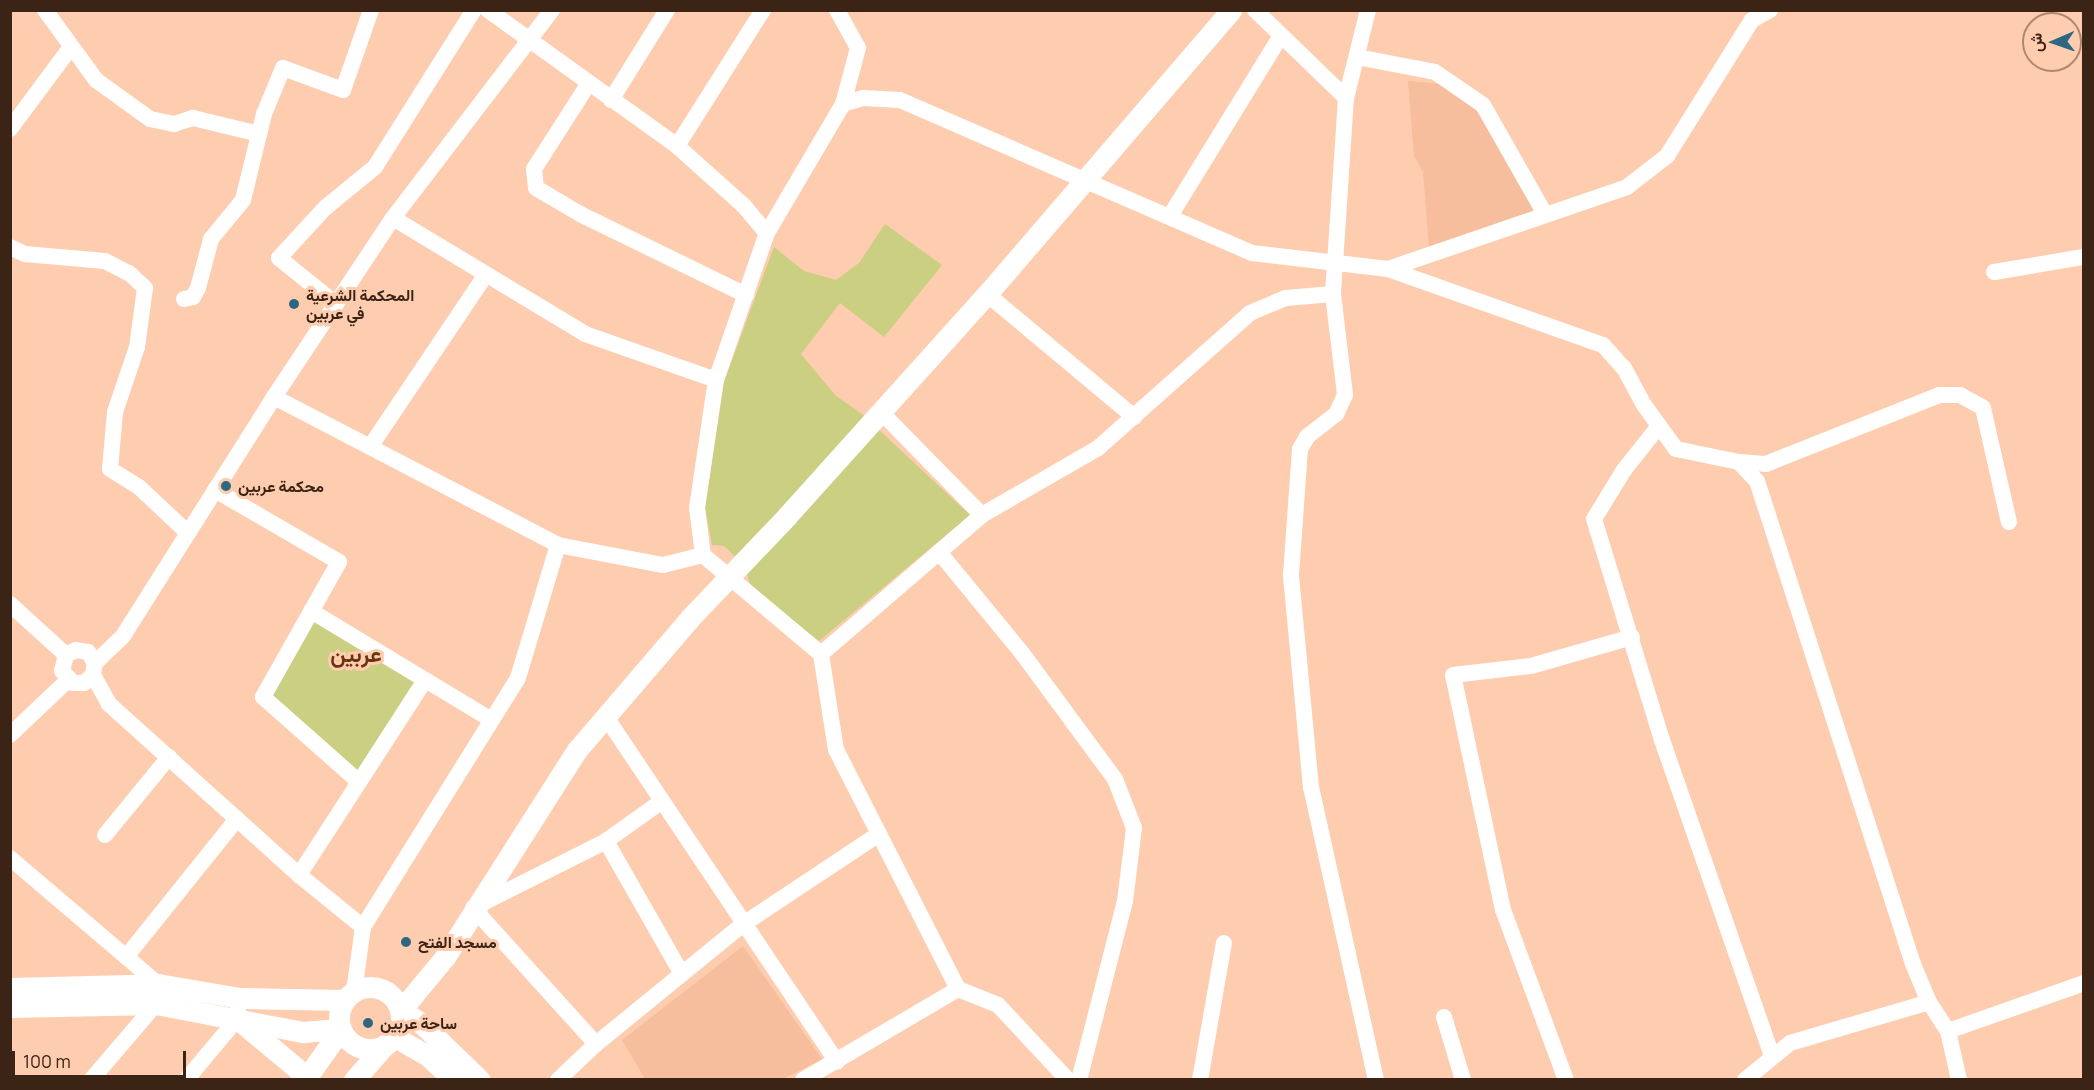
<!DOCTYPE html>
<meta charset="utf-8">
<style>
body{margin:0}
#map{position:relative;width:2094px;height:1090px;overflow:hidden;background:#feccae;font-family:Manrope,Vazirmatn,sans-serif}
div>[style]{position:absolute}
.built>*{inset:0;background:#f6be9d}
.green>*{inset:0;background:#cacf81}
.minor>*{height:16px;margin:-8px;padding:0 8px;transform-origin:8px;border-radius:8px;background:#fff}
.major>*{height:21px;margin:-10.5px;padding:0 10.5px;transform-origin:10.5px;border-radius:10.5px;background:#fff}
.major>.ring{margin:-10.5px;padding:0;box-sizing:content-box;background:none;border:21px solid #fff;border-radius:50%}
.dots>*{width:16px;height:16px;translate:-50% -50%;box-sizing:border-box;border:3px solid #feccae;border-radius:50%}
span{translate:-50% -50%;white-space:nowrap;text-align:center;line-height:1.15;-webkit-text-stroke:6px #feccae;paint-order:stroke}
.poi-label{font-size:16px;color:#3b2315;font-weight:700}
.left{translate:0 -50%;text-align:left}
.district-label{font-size:22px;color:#683510;font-weight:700}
.frame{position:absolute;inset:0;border:12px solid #3b2315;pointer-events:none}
.north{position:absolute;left:2022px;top:12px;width:60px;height:60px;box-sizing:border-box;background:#feccae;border:2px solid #b08871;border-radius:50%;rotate:268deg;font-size:16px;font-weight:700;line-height:24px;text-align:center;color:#3b2315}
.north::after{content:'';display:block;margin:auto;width:21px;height:27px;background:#2f6681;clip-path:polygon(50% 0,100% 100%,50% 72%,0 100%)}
.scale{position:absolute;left:12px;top:1051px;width:174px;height:27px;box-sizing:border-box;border:3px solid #3b2315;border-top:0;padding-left:8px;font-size:18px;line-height:21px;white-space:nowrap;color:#3b2315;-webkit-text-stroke:4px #feccae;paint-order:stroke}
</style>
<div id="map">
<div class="built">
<div style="clip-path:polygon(1408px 81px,1444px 84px,1482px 115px,1539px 209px,1429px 247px,1423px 172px,1414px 156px)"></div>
<div style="clip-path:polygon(743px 946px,822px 1059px,783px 1079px,645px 1079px,622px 1040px)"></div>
</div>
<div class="green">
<div style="clip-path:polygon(885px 224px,942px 265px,884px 337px,840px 303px,801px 354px,836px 396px,862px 414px,970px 515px,819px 641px,751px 588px,745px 566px,724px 546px,712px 545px,705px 507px,724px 382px,774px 247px,804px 271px,836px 280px,859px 263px)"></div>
<div style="clip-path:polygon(313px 617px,417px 681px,358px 773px,268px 697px)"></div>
</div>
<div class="minor">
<div style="left:45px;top:10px;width:87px;rotate:53.9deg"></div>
<div style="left:96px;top:80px;width:67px;rotate:35.8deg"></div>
<div style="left:150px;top:119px;width:25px;rotate:12deg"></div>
<div style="left:174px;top:124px;width:20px;rotate:-18deg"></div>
<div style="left:193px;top:118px;width:68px;rotate:13.6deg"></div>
<div style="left:488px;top:10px;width:233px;rotate:35.7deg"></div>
<div style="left:677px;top:146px;width:90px;rotate:41.8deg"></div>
<div style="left:744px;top:206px;width:35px;rotate:50deg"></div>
<div style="left:837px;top:10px;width:43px;rotate:61.1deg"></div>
<div style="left:858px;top:48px;width:58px;rotate:105deg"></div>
<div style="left:1255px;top:10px;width:127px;rotate:44deg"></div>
<div style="left:1368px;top:10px;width:91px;rotate:104deg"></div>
<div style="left:1346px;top:98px;width:196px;rotate:93.8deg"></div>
<div style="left:1333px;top:294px;width:102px;rotate:83.2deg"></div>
<div style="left:1345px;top:395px;width:21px;rotate:115deg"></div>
<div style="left:1336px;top:414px;width:37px;rotate:142deg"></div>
<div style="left:1307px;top:437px;width:14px;rotate:120deg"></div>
<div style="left:1300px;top:449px;width:127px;rotate:94.1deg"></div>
<div style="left:1291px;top:576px;width:212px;rotate:84.6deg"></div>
<div style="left:1311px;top:787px;width:300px;rotate:77.5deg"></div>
<div style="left:1357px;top:57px;width:79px;rotate:10.9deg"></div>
<div style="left:1435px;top:72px;width:58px;rotate:34.5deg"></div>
<div style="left:1483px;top:105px;width:125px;rotate:60.4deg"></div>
<div style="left:589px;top:83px;width:102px;rotate:122.6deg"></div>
<div style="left:534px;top:169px;width:19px;rotate:84deg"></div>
<div style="left:536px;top:188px;width:51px;rotate:30.6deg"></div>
<div style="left:580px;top:214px;width:185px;rotate:26deg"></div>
<div style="left:611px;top:100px;width:106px;rotate:-58.1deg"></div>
<div style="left:10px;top:129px;width:102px;rotate:-53.4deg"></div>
<div style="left:677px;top:146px;width:161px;rotate:-57.7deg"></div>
<div style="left:1170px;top:216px;width:210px;rotate:-58.4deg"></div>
<div style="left:393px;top:218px;width:224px;rotate:31.1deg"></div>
<div style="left:585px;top:334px;width:139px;rotate:19.3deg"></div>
<div style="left:10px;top:247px;width:17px;rotate:25deg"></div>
<div style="left:25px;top:254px;width:80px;rotate:5deg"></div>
<div style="left:105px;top:261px;width:27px;rotate:27deg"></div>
<div style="left:129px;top:273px;width:22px;rotate:43deg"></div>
<div style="left:145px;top:288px;width:60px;rotate:97.7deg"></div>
<div style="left:137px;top:347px;width:69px;rotate:108.7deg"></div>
<div style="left:115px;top:412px;width:57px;rotate:95deg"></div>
<div style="left:110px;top:469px;width:34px;rotate:32deg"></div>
<div style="left:139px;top:487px;width:67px;rotate:43.2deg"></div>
<div style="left:1388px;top:269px;width:228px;rotate:19.5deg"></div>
<div style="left:1603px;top:345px;width:31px;rotate:48deg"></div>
<div style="left:1624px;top:368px;width:42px;rotate:61.6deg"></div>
<div style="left:1644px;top:405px;width:54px;rotate:54deg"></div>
<div style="left:1676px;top:449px;width:64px;rotate:11.7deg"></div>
<div style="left:1739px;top:462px;width:26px;rotate:47deg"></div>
<div style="left:1757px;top:481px;width:508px;rotate:72.1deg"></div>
<div style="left:1913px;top:964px;width:41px;rotate:67.2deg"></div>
<div style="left:1929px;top:1002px;width:35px;rotate:57deg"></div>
<div style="left:1948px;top:1031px;width:50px;rotate:77.3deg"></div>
<div style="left:1994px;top:272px;width:91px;rotate:-9.5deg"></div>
<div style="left:987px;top:294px;width:192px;rotate:39.9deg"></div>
<div style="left:184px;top:299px;width:9px;rotate:-13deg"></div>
<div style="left:193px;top:297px;width:10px;rotate:-61deg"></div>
<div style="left:198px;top:288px;width:51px;rotate:-75.1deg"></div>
<div style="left:211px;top:239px;width:50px;rotate:-50.6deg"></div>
<div style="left:243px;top:200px;width:89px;rotate:-76.3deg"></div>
<div style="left:264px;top:114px;width:50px;rotate:-67.6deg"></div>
<div style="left:283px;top:68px;width:64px;rotate:20.1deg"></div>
<div style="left:343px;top:90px;width:85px;rotate:-70.7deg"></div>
<div style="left:336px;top:304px;width:73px;rotate:-141.1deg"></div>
<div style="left:279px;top:258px;width:68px;rotate:-47.4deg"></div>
<div style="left:325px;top:208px;width:65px;rotate:-39.4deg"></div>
<div style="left:375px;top:167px;width:186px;rotate:-57.8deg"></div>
<div style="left:274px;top:397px;width:320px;rotate:27.5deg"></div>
<div style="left:558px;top:545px;width:107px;rotate:10.8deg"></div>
<div style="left:663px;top:565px;width:41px;rotate:-14deg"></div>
<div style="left:881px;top:412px;width:144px;rotate:45.6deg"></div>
<div style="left:1659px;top:426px;width:56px;rotate:128.5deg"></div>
<div style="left:1624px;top:470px;width:57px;rotate:121.5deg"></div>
<div style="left:1594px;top:519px;width:231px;rotate:72.9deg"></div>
<div style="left:1662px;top:740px;width:334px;rotate:70.8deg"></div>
<div style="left:370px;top:447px;width:206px;rotate:-56.1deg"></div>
<div style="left:1739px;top:462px;width:27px;rotate:4deg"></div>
<div style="left:1766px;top:464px;width:186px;rotate:-21.7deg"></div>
<div style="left:1939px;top:395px;width:21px"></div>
<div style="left:1960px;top:395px;width:26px;rotate:29deg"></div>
<div style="left:1983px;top:408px;width:117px;rotate:77.2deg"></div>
<div style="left:215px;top:490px;width:143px;rotate:30.1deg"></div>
<div style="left:339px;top:562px;width:155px;rotate:119.4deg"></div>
<div style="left:263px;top:697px;width:127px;rotate:41.5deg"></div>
<div style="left:939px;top:552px;width:131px;rotate:50.6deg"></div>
<div style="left:1022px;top:653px;width:157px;rotate:53.6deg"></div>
<div style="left:1115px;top:779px;width:53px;rotate:68.8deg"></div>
<div style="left:1134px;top:828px;width:74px;rotate:97deg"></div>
<div style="left:1125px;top:901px;width:185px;rotate:104.4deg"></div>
<div style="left:10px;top:604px;width:76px;rotate:42.3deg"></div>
<div style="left:311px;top:611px;width:211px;rotate:31.1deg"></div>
<div style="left:821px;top:654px;width:213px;rotate:-40.8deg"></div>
<div style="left:982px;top:515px;width:134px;rotate:-30deg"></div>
<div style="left:1098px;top:448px;width:203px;rotate:-41.6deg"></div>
<div style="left:1250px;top:313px;width:39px;rotate:-23deg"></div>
<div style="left:1286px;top:298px;width:47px;rotate:-4.9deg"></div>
<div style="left:95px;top:663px;width:13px;rotate:-122deg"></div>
<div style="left:88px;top:652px;width:12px;rotate:-171deg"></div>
<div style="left:76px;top:650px;width:11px;rotate:153deg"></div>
<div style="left:66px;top:655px;width:16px;rotate:104deg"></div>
<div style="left:62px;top:671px;width:16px;rotate:47deg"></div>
<div style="left:73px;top:683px;width:11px"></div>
<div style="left:84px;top:683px;width:12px;rotate:-42deg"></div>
<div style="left:93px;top:675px;width:12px;rotate:-81deg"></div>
<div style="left:95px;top:663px;width:39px;rotate:-44deg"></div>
<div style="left:123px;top:636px;width:283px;rotate:-57.7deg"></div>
<div style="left:274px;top:397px;width:215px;rotate:-56.4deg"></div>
<div style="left:393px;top:218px;width:262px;rotate:-52.6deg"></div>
<div style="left:93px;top:675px;width:33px;rotate:61deg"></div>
<div style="left:109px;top:704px;width:256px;rotate:42deg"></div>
<div style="left:299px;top:875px;width:82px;rotate:39.1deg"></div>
<div style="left:363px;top:927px;width:66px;rotate:97.9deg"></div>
<div style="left:606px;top:717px;width:415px;rotate:56.2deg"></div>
<div style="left:10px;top:735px;width:80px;rotate:-43.5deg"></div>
<div style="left:105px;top:835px;width:101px;rotate:-50.6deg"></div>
<div style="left:606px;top:841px;width:153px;rotate:60.3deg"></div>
<div style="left:10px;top:858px;width:194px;rotate:40.4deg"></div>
<div style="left:299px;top:875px;width:232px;rotate:-57.1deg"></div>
<div style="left:363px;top:927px;width:293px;rotate:-58.1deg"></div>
<div style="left:518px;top:678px;width:139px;rotate:-73.3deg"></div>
<div style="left:126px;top:957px;width:177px;rotate:-51.2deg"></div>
<div style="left:1444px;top:1017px;width:66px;rotate:73.2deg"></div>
<div style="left:1948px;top:1031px;width:144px;rotate:-19.4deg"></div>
<div style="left:596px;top:1044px;width:183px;rotate:-132.1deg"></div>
<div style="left:473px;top:908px;width:149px;rotate:-26.7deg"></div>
<div style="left:606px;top:841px;width:69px;rotate:-35.5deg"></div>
<div style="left:91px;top:1080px;width:100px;rotate:-49.5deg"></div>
<div style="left:186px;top:1080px;width:80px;rotate:-50.1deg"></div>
<div style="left:237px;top:1019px;width:10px;rotate:-84deg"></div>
<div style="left:558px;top:1080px;width:52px;rotate:-43.5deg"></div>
<div style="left:596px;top:1044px;width:188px;rotate:-39.2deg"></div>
<div style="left:742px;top:925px;width:164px;rotate:-33.6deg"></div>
<div style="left:803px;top:1080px;width:180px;rotate:-30.4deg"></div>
<div style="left:1068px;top:1080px;width:103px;rotate:-133deg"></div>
<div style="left:998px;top:1005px;width:43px;rotate:-158.2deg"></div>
<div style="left:958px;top:989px;width:268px;rotate:-117deg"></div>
<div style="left:836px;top:750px;width:97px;rotate:-98.9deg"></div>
<div style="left:821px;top:654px;width:154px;rotate:-140deg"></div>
<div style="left:703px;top:555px;width:47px;rotate:-97.3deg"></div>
<div style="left:697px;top:508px;width:129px;rotate:-81.6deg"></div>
<div style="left:716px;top:380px;width:156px;rotate:-70.9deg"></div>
<div style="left:767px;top:233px;width:150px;rotate:-59.5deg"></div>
<div style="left:843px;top:104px;width:21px;rotate:-17deg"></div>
<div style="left:863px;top:98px;width:37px;rotate:3deg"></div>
<div style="left:900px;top:100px;width:384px;rotate:23.5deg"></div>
<div style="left:1252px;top:253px;width:137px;rotate:6.7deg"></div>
<div style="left:1388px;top:269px;width:253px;rotate:-18.9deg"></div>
<div style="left:1627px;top:187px;width:51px;rotate:-37.8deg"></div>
<div style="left:1667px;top:156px;width:160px;rotate:-58deg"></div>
<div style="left:1752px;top:20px;width:21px;rotate:-29deg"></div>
<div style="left:1200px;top:1080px;width:139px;rotate:-80.1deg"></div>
<div style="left:1566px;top:1080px;width:181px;rotate:-110.3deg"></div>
<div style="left:1503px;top:910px;width:240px;rotate:-102deg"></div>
<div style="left:1453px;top:675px;width:79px;rotate:-6.6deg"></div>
<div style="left:1531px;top:666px;width:105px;rotate:-16deg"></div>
<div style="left:1745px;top:1080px;width:58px;rotate:-39.4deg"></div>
<div style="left:1790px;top:1043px;width:145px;rotate:-16.4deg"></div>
</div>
<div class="major">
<div class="ring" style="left:339px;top:987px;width:41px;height:41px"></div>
<div style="left:10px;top:988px;width:148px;rotate:-1.5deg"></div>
<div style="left:158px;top:984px;width:83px;rotate:9.7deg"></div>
<div style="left:240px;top:998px;width:105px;rotate:1.1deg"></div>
<div style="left:10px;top:1007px;width:146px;rotate:-1.2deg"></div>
<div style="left:156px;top:1004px;width:150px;rotate:10.8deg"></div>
<div style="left:303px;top:1032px;width:38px;rotate:-5deg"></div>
<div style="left:240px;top:1021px;width:87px;rotate:39.9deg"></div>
<div style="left:395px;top:1037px;width:38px;rotate:30deg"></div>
<div style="left:428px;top:1056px;width:35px;rotate:43deg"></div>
<div style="left:305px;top:1080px;width:62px;rotate:-54.8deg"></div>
<div style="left:354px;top:1080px;width:47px;rotate:-48.5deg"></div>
<div style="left:480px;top:1080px;width:81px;rotate:-136deg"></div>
<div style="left:422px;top:1024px;width:25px;rotate:-146deg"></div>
<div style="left:401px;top:1010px;width:69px;rotate:-50.3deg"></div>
<div style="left:445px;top:957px;width:246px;rotate:-57.5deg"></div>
<div style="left:577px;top:750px;width:174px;rotate:-49.4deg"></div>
<div style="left:690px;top:618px;width:141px;rotate:-46.4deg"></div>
<div style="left:787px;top:516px;width:299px;rotate:-48deg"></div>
<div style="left:987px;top:294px;width:374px;rotate:-49.3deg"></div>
</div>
<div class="dots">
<div style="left:294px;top:304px;background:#2f6681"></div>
<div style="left:226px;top:486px;background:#2f6681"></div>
<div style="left:406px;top:942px;background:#2f6681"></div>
<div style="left:368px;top:1023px;background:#2f6681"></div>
</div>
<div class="poi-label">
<span class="left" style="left:306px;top:304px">المحكمة الشرعية<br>في عربين</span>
<span class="left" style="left:238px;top:486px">محكمة عربين</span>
<span class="left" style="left:418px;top:942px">مسجد الفتح</span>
<span class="left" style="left:380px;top:1023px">ساحة عربين</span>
</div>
<div class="district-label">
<span style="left:356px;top:655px">عربين</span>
</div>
<div class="frame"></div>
<div class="north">ش</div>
<div class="scale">100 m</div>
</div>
